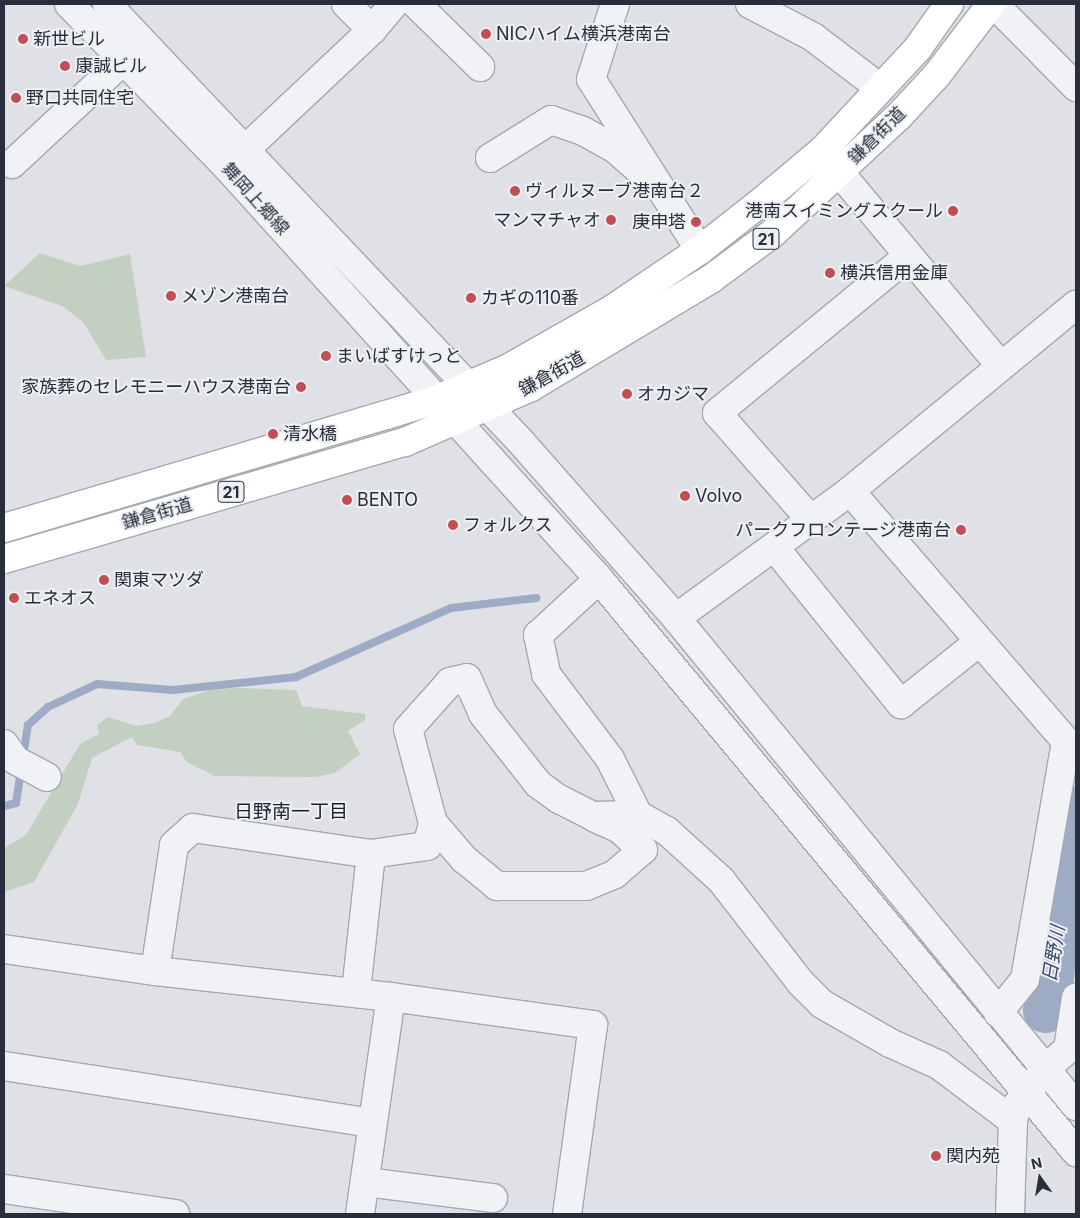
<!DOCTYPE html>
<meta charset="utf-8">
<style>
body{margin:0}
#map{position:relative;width:1080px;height:1218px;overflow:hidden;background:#dfe1e7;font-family:Inter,"Noto Sans JP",sans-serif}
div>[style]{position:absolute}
.green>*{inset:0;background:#c3d0c1}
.stream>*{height:8px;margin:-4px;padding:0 4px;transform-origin:4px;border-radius:4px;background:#9dacc4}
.river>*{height:46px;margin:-23px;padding:0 23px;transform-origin:23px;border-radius:23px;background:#9dacc4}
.roads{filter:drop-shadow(1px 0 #a5a8b0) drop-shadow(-1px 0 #a5a8b0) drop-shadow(0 1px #a5a8b0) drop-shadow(0 -1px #a5a8b0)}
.minor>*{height:28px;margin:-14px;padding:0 14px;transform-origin:14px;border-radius:14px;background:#f1f2f5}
.major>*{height:28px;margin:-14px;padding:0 14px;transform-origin:14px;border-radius:14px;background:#fff}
.dots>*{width:14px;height:14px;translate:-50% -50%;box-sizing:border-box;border:2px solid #eef0f4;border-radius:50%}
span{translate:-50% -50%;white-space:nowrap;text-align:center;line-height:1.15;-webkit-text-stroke:4px #eef0f4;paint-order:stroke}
.shield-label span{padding:1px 4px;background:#eef0f4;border:1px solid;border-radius:4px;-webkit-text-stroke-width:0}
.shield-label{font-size:16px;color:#292e3c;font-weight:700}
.poi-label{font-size:18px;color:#292e3c}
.left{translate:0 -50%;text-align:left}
.right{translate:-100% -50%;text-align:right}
.street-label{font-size:18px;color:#292e3c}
.neighbourhood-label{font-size:19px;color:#1b202d}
.water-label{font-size:19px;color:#374a6c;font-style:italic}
.frame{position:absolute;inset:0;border:5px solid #292e3c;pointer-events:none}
.north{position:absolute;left:1015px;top:1153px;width:50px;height:50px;-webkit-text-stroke:4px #eef0f4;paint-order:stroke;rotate:347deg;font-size:14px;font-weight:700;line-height:20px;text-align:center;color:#292e3c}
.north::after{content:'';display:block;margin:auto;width:18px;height:22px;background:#292e3c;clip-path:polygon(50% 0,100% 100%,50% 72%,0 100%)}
</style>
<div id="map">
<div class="green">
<div style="clip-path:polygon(40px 253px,80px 266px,130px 254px,146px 357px,106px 360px,83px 322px,62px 306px,4px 286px)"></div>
<div style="clip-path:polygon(239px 688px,296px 690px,302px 706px,365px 714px,365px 720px,348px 731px,360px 754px,335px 773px,316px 777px,215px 776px,187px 762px,180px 752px,137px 745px,132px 737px,92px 758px,78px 804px,34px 882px,4px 892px,4px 848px,26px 835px,80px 744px,99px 734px,97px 725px,108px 717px,136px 726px,155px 723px,170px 716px,183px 699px,210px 690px)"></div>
</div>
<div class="stream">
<div style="left:4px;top:806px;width:12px;rotate:-14deg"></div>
<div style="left:16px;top:803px;width:79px;rotate:-81.3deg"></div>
<div style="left:28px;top:725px;width:27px;rotate:-42deg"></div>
<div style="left:48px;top:707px;width:54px;rotate:-25.1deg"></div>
<div style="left:97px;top:684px;width:76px;rotate:4.5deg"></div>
<div style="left:173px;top:690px;width:124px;rotate:-6deg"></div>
<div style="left:296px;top:677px;width:170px;rotate:-24deg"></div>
<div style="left:451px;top:608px;width:86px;rotate:-6.7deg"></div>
</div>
<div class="river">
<div style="left:1046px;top:1010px;width:203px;rotate:-81.5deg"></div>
</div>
<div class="roads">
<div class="minor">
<div style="left:69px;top:4px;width:227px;rotate:45.9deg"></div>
<div style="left:227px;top:167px;width:555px;rotate:47.92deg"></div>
<div style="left:599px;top:579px;width:746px;rotate:50.22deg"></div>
<div style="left:107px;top:4px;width:603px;rotate:46.61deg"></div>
<div style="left:521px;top:442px;width:235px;rotate:48.6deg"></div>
<div style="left:676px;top:618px;width:631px;rotate:50.66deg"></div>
<div style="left:346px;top:4px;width:37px;rotate:45deg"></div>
<div style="left:416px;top:4px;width:90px;rotate:44.5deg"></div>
<div style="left:615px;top:4px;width:79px;rotate:107.7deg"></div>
<div style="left:591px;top:79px;width:203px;rotate:57.5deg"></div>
<div style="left:750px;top:4px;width:71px;rotate:27.6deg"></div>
<div style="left:813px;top:37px;width:84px;rotate:37.3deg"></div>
<div style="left:994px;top:4px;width:117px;rotate:45.3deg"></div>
<div style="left:490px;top:158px;width:72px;rotate:-31.9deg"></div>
<div style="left:551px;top:120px;width:34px;rotate:19deg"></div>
<div style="left:583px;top:131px;width:35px;rotate:29deg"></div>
<div style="left:614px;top:148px;width:37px;rotate:41deg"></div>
<div style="left:233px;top:161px;width:191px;rotate:-43.3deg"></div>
<div style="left:372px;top:30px;width:34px;rotate:-50deg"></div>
<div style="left:12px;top:164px;width:171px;rotate:-42.9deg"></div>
<div style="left:840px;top:173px;width:251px;rotate:50.2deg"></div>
<div style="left:850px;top:491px;width:346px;rotate:49.2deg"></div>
<div style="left:811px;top:520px;width:142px;rotate:-131.3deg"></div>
<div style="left:717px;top:413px;width:247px;rotate:-39.4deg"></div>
<div style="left:775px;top:548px;width:201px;rotate:51.1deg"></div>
<div style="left:901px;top:704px;width:100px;rotate:-38.5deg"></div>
<div style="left:599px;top:579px;width:83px;rotate:137.4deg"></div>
<div style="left:538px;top:635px;width:40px;rotate:78deg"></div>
<div style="left:546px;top:674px;width:106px;rotate:53deg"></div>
<div style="left:610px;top:759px;width:63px;rotate:63.4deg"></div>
<div style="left:638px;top:815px;width:33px;rotate:29deg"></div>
<div style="left:667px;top:831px;width:73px;rotate:42.2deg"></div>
<div style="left:721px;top:880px;width:130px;rotate:52.2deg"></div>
<div style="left:801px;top:983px;width:30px;rotate:45deg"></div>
<div style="left:822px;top:1004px;width:78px;rotate:29.8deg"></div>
<div style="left:890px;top:1043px;width:54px;rotate:24.2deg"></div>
<div style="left:939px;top:1065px;width:93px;rotate:37.1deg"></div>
<div style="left:676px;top:618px;width:215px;rotate:-36.1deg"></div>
<div style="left:850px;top:491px;width:293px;rotate:-39.5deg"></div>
<div style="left:4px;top:744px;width:19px;rotate:55deg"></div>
<div style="left:15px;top:760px;width:36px;rotate:28deg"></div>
<div style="left:433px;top:823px;width:48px;rotate:49.3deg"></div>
<div style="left:464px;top:859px;width:43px;rotate:39.3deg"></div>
<div style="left:497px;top:886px;width:89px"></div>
<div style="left:586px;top:886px;width:31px;rotate:-22deg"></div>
<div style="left:615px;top:874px;width:37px;rotate:-41deg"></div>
<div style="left:643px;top:850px;width:31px;rotate:-138deg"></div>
<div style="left:620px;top:829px;width:27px;rotate:-156deg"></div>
<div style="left:371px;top:854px;width:57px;rotate:-8.1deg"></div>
<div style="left:427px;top:846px;width:24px;rotate:-75deg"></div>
<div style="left:433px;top:823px;width:97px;rotate:-104.9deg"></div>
<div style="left:408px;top:729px;width:63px;rotate:-48.2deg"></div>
<div style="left:450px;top:682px;width:17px;rotate:-13deg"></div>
<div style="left:467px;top:678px;width:39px;rotate:66deg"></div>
<div style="left:483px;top:714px;width:89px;rotate:51.8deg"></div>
<div style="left:538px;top:784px;width:26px;rotate:36deg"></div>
<div style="left:559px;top:799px;width:37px;rotate:27deg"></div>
<div style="left:592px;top:816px;width:46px;rotate:-1.2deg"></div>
<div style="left:4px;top:949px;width:153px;rotate:8.3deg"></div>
<div style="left:155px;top:971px;width:237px;rotate:6.3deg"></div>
<div style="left:391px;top:997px;width:204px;rotate:7.9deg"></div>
<div style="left:593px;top:1025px;width:191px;rotate:97.8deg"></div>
<div style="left:155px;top:971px;width:127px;rotate:-81.4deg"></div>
<div style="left:174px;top:845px;width:25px;rotate:-42deg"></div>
<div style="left:193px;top:828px;width:180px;rotate:8.3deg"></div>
<div style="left:371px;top:854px;width:140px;rotate:96.2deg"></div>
<div style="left:998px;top:1013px;width:43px;rotate:-51.5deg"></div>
<div style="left:1025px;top:979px;width:241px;rotate:-80.2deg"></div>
<div style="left:4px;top:1066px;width:372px;rotate:8.8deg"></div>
<div style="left:366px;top:1182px;width:128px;rotate:7.2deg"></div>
<div style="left:4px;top:1189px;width:173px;rotate:8.3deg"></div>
<div style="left:360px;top:1214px;width:219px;rotate:-81.9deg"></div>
<div style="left:1010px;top:1214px;width:93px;rotate:-88.2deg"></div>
<div style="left:1013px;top:1121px;width:16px;rotate:-76deg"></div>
<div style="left:1017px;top:1105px;width:46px;rotate:-52.1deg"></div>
<div style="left:1045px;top:1069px;width:30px;rotate:-41deg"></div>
<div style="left:1068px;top:1049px;width:52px;rotate:-81.1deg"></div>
</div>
<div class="major">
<div style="left:4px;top:528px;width:398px;rotate:-16.5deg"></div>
<div style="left:386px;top:415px;width:51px;rotate:-17deg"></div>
<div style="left:435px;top:400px;width:81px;rotate:-23.4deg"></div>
<div style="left:509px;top:368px;width:117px;rotate:-29.6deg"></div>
<div style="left:611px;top:310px;width:107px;rotate:-34deg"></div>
<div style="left:700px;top:250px;width:76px;rotate:-38.1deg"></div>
<div style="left:760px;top:203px;width:82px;rotate:-40.1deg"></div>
<div style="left:823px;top:150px;width:139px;rotate:-47deg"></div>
<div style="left:918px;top:48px;width:54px;rotate:-54.8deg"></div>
<div style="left:4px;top:559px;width:418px;rotate:-16.3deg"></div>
<div style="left:405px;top:442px;width:137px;rotate:-23.6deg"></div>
<div style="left:531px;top:387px;width:210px;rotate:-31deg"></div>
<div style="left:711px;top:279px;width:77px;rotate:-36.6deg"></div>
<div style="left:773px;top:233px;width:172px;rotate:-42.9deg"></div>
<div style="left:899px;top:116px;width:56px;rotate:-47.2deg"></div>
<div style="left:937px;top:75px;width:89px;rotate:-52.7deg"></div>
</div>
</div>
<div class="dots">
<div style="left:486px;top:34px;background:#c14e54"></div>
<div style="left:23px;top:39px;background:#c14e54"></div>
<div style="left:65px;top:66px;background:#c14e54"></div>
<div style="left:16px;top:98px;background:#c14e54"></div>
<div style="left:515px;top:191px;background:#c14e54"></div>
<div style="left:953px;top:211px;background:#c14e54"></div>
<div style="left:611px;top:220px;background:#c14e54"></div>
<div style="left:696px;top:222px;background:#c14e54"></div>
<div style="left:830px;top:273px;background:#c14e54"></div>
<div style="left:171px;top:296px;background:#c14e54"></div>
<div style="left:471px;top:298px;background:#c14e54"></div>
<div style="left:326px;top:356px;background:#c14e54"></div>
<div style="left:301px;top:387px;background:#c14e54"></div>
<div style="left:627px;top:394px;background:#c14e54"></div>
<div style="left:273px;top:434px;background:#c14e54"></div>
<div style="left:685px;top:496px;background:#c14e54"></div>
<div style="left:347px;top:500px;background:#c14e54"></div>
<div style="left:453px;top:525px;background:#c14e54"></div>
<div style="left:961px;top:530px;background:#c14e54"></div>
<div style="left:104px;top:580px;background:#c14e54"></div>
<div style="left:14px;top:598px;background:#c14e54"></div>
<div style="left:936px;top:1156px;background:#c14e54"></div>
</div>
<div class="shield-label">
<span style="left:766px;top:239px">21</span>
<span style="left:231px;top:492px">21</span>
</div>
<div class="poi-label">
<span class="left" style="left:496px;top:34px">NICハイム横浜港南台</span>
<span class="left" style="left:33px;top:39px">新世ビル</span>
<span class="left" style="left:75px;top:66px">康誠ビル</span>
<span class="left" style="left:26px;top:98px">野口共同住宅</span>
<span class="left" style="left:525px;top:191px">ヴィルヌーブ港南台２</span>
<span class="right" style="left:943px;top:211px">港南スイミングスクール</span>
<span class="right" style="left:601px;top:220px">マンマチャオ</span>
<span class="right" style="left:686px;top:222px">庚申塔</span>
<span class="left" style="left:840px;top:273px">横浜信用金庫</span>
<span class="left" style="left:181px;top:296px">メゾン港南台</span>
<span class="left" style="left:481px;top:298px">カギの110番</span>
<span class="left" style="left:336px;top:356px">まいばすけっと</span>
<span class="right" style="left:291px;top:387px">家族葬のセレモニーハウス港南台</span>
<span class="left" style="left:637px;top:394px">オカジマ</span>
<span class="left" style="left:283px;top:434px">清水橋</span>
<span class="left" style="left:695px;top:496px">Volvo</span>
<span class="left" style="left:357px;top:500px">BENTO</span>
<span class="left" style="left:463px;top:525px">フォルクス</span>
<span class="right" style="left:951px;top:530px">パークフロンテージ港南台</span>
<span class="left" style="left:114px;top:580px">関東マツダ</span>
<span class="left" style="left:24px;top:598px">エネオス</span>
<span class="left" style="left:946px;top:1156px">関内苑</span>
</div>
<div class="street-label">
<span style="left:877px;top:136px;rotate:-45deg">鎌倉街道</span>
<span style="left:255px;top:199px;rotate:48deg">舞岡上郷線</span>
<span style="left:552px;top:374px;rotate:-29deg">鎌倉街道</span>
<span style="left:157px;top:514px;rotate:-16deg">鎌倉街道</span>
</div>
<div class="neighbourhood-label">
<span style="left:291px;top:812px">日野南一丁目</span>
</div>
<div class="water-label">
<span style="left:1054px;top:954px;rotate:-81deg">日野川</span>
</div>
<div class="frame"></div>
<div class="north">N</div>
</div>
